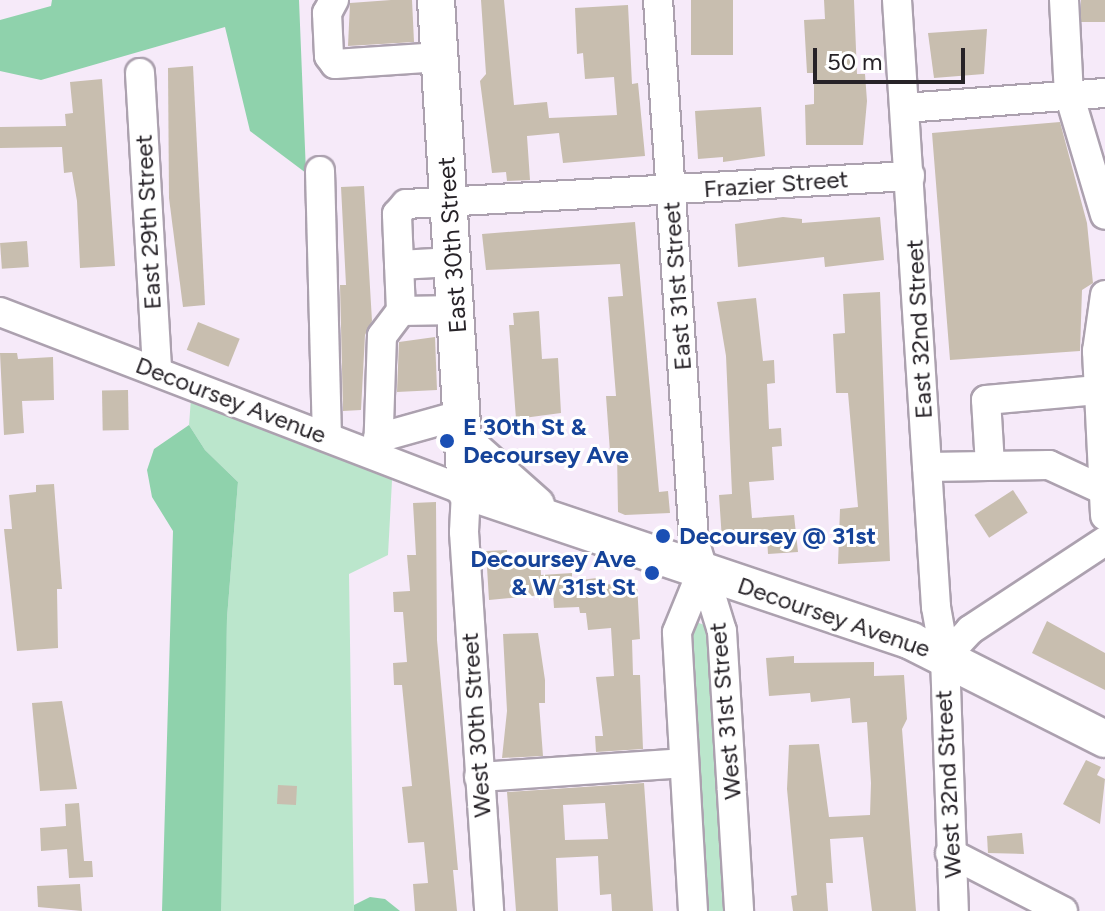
<!DOCTYPE html>
<style>
body{margin:0}
#map{position:relative;width:1105px;height:911px;overflow:hidden;background:#f6eaf9;font-family:Figtree,sans-serif}
div>[style]{position:absolute}
.green>*{inset:0;background:#bbe6cc}
.forest>*{inset:0;background:#8fd2ac}
.building>*{inset:0;background:#c8beaf;transform-origin:0 0}
.roads{filter:drop-shadow(2px 0 #aca1af) drop-shadow(-2px 0 #aca1af) drop-shadow(0 2px #aca1af) drop-shadow(0 -2px #aca1af)}
.minor>*{height:28px;margin:-14px;padding:0 14px;transform-origin:14px;border-radius:14px;background:#fff}
.major>*{height:36px;margin:-18px;padding:0 18px;transform-origin:18px;border-radius:18px;background:#fff}
.dots>*{width:22px;height:22px;translate:-50% -50%;box-sizing:border-box;border:4px solid #fff;border-radius:50%}
span{translate:-50% -50%;white-space:nowrap;text-align:center;line-height:1.15;-webkit-text-stroke:6px #fff;paint-order:stroke}
.street-label{font-size:24px;color:#272328}
.transit-label{font-size:24px;color:#164399;font-weight:700}
.left{translate:0 -50%;text-align:left}
.right{translate:-100% -50%;text-align:right}
.scale{position:absolute;left:813px;top:48px;width:152px;height:36px;box-sizing:border-box;border:4px solid #272328;border-top:0;padding-left:10px;font-size:24px;line-height:28px;white-space:nowrap;color:#272328;-webkit-text-stroke:6px #fff;paint-order:stroke}
</style>
<div id="map">
<div class="green">
<div style="clip-path:polygon(192px 385px,393px 462px,388px 555px,349px 574px,354px 911px,221px 911px,218px 906px,227px 618px,238px 482px,205px 450px,189px 425px)"></div>
<div style="clip-path:polygon(696px 622px,710px 627px,732px 911px,702px 911px,685px 640px)"></div>
</div>
<div class="forest">
<div style="clip-path:polygon(52px 0,299px 0,306px 173px,250px 131px,225px 27px,41px 80px,0 71px,0 20px,51px 6px)"></div>
<div style="clip-path:polygon(189px 425px,205px 450px,238px 482px,227px 618px,221px 911px,162px 911px,173px 531px,152px 497px,147px 470px,154px 449px)"></div>
<div style="clip-path:polygon(370px 897px,385px 899px,400px 911px,354px 911px,354px 905px)"></div>
</div>
<div class="building">
<div style="clip-path:polygon(391px 0,412px 0,414px 42px,348px 46px,350px 3px)"></div>
<div style="clip-path:polygon(481px 0,504px 0,514px 105px,547px 102px,549px 118px,617px 115px,614px 77px,585px 79px,583px 53px,577px 54px,575px 8px,628px 5px,632px 84px,638px 83px,645px 156px,563px 163px,559px 133px,527px 136px,530px 180px,507px 181px,506px 172px,492px 173px,480px 81px,486px 74px)"></div>
<div style="left:691px;top:0;width:42px;height:55px"></div>
<div style="clip-path:polygon(824px 0,854px 0,857px 74px,865px 74px,867px 101px,863px 145px,806px 145px,805px 105px,814px 104px,814px 73px,807px 73px,804px 20px,825px 19px)"></div>
<div style="left:1105px;top:0;width:22px;height:24px;rotate:90deg"></div>
<div style="clip-path:polygon(987px 29px,984px 74px,934px 78px,928px 33px)"></div>
<div style="clip-path:polygon(193px 66px,205px 305px,183px 307px,169px 198px,168px 68px)"></div>
<div style="clip-path:polygon(102px 79px,115px 266px,80px 268px,77px 201px,72px 172px,64px 173px,62px 147px,0 148px,0 127px,66px 126px,65px 114px,73px 113px,70px 82px)"></div>
<div style="clip-path:polygon(761px 107px,765px 156px,723px 162px,723px 157px,698px 159px,695px 111px)"></div>
<div style="clip-path:polygon(1060px 122px,1087px 223px,1093px 283px,1082px 290px,1080px 351px,950px 360px,932px 133px)"></div>
<div style="clip-path:polygon(364px 186px,372px 321px,365px 335px,361px 410px,343px 411px,340px 285px,346px 285px,341px 187px)"></div>
<div style="clip-path:polygon(783px 217px,802px 219px,802px 223px,880px 217px,884px 260px,825px 267px,824px 257px,738px 267px,735px 224px)"></div>
<div style="clip-path:polygon(635px 222px,659px 492px,668px 491px,670px 513px,625px 515px,618px 512px,617px 451px,610px 452px,606px 396px,616px 396px,608px 297px,623px 296px,620px 264px,486px 270px,482px 234px)"></div>
<div style="left:27px;top:241px;width:26px;height:27px;rotate:86deg"></div>
<div style="clip-path:polygon(880px 292px,890px 561px,838px 564px,840px 509px,858px 507px,848px 393px,836px 393px,833px 334px,845px 333px,843px 294px)"></div>
<div style="clip-path:polygon(756px 298px,763px 361px,774px 360px,775px 383px,767px 384px,769px 429px,781px 428px,782px 446px,772px 447px,774px 480px,749px 482px,752px 518px,794px 515px,798px 552px,768px 554px,767px 538px,722px 540px,719px 495px,732px 494px,726px 356px,717px 302px)"></div>
<div style="clip-path:polygon(539px 311px,542px 359px,558px 358px,561px 413px,516px 419px,509px 325px,514px 325px,513px 313px)"></div>
<div style="left:198px;top:322px;width:45px;height:30px;rotate:22deg"></div>
<div style="clip-path:polygon(435px 337px,437px 390px,397px 392px,399px 342px)"></div>
<div style="clip-path:polygon(0 353px,17px 353px,18px 359px,53px 357px,54px 400px,22px 401px,24px 433px,4px 435px)"></div>
<div style="left:128px;top:390px;width:40px;height:26px;rotate:89deg"></div>
<div style="clip-path:polygon(54px 484px,62px 589px,57px 589px,58px 648px,17px 651px,4px 529px,12px 529px,9px 495px,36px 492px,36px 485px)"></div>
<div style="left:1013px;top:490px;width:27px;height:46px;rotate:57deg"></div>
<div style="clip-path:polygon(436px 502px,437px 640px,458px 870px,453px 870px,457px 911px,415px 911px,413px 884px,428px 883px,424px 842px,408px 843px,402px 787px,412px 786px,402px 685px,394px 685px,393px 663px,407px 662px,403px 612px,394px 612px,393px 592px,410px 591px,407px 555px,416px 555px,413px 503px)"></div>
<div style="clip-path:polygon(507px 550px,507px 558px,540px 556px,541px 575px,572px 573px,572px 581px,597px 578px,597px 585px,637px 583px,640px 639px,632px 640px,633px 675px,640px 675px,643px 749px,596px 752px,595px 736px,603px 736px,596px 677px,614px 676px,611px 628px,588px 630px,586px 613px,580px 613px,579px 607px,554px 608px,553px 594px,489px 600px,486px 551px)"></div>
<div style="clip-path:polygon(1047px 621px,1105px 653px,1105px 690px,1032px 653px)"></div>
<div style="clip-path:polygon(538px 633px,545px 680px,545px 703px,539px 703px,543px 756px,502px 758px,507px 711px,503px 634px)"></div>
<div style="clip-path:polygon(794px 656px,794px 663px,874px 662px,874px 676px,904px 675px,907px 719px,902px 729px,916px 911px,872px 911px,863px 837px,830px 839px,833px 883px,826px 883px,828px 911px,793px 911px,791px 896px,797px 895px,787px 789px,789px 745px,819px 744px,829px 817px,870px 815px,871px 783px,867px 722px,852px 723px,850px 698px,811px 702px,810px 693px,769px 696px,766px 658px)"></div>
<div style="clip-path:polygon(62px 701px,77px 789px,40px 791px,32px 703px)"></div>
<div style="clip-path:polygon(1086px 760px,1101px 767px,1097px 775px,1105px 779px,1100px 824px,1063px 804px)"></div>
<div style="clip-path:polygon(evenodd,644px 783px,653px 911px,612px 911px,611px 894px,600px 895px,598px 856px,556px 858px,558px 911px,516px 911px,507px 792px,644px 783px,605px 803px,608px 839px,565px 840px,563px 805px,605px 803px)"></div>
<div style="left:278px;top:785px;width:19px;height:19px;rotate:3deg"></div>
<div style="clip-path:polygon(79px 803px,84px 861px,92px 861px,93px 877px,69px 878px,67px 849px,41px 851px,40px 828px,66px 826px,65px 804px)"></div>
<div style="clip-path:polygon(1022px 833px,1024px 854px,988px 853px,987px 836px)"></div>
<div style="clip-path:polygon(80px 884px,82px 911px,38px 907px,37px 886px)"></div>
</div>
<div class="roads">
<div class="minor">
<div style="left:334px;top:0;width:15px;rotate:118deg"></div>
<div style="left:327px;top:13px;width:43px;rotate:87.3deg"></div>
<div style="left:329px;top:56px;width:10px;rotate:53deg"></div>
<div style="left:335px;top:64px;width:105px;rotate:-3.8deg"></div>
<div style="left:658px;top:0;width:541px;rotate:86.19deg"></div>
<div style="left:694px;top:540px;width:95px;rotate:72.9deg"></div>
<div style="left:722px;top:631px;width:281px;rotate:86.5deg"></div>
<div style="left:897px;top:0;width:608px;rotate:86.32deg"></div>
<div style="left:936px;top:607px;width:51px;rotate:79.8deg"></div>
<div style="left:945px;top:657px;width:254px;rotate:88deg"></div>
<div style="left:1064px;top:0;width:94px;rotate:87deg"></div>
<div style="left:1069px;top:94px;width:126px;rotate:73.4deg"></div>
<div style="left:140px;top:73px;width:299px;rotate:86.7deg"></div>
<div style="left:905px;top:108px;width:201px;rotate:-4.3deg"></div>
<div style="left:320px;top:171px;width:266px;rotate:88.5deg"></div>
<div style="left:399px;top:265px;width:54px;rotate:-3.2deg"></div>
<div style="left:1105px;top:295px;width:57px;rotate:98.1deg"></div>
<div style="left:1097px;top:351px;width:165px;rotate:87.2deg"></div>
<div style="left:401px;top:311px;width:97px;rotate:-92.4deg"></div>
<div style="left:397px;top:214px;width:13px;rotate:-48deg"></div>
<div style="left:406px;top:204px;width:505px;rotate:-3.18deg"></div>
<div style="left:0;top:312px;width:499px;rotate:21deg"></div>
<div style="left:466px;top:491px;width:41px;rotate:92.8deg"></div>
<div style="left:464px;top:532px;width:380px;rotate:86.2deg"></div>
<div style="left:378px;top:438px;width:89px;rotate:-15.6deg"></div>
<div style="left:378px;top:456px;width:120px;rotate:-88.1deg"></div>
<div style="left:382px;top:336px;width:31px;rotate:-53deg"></div>
<div style="left:401px;top:311px;width:56px;rotate:-1deg"></div>
<div style="left:990px;top:465px;width:65px;rotate:-93.5deg"></div>
<div style="left:986px;top:400px;width:112px;rotate:-5.1deg"></div>
<div style="left:927px;top:467px;width:122px;rotate:-0.9deg"></div>
<div style="left:1049px;top:465px;width:57px;rotate:24.8deg"></div>
<div style="left:945px;top:657px;width:37px;rotate:-47deg"></div>
<div style="left:970px;top:630px;width:162px;rotate:-33.4deg"></div>
<div style="left:479px;top:777px;width:204px;rotate:-3.9deg"></div>
<div style="left:950px;top:853px;width:127px;rotate:27.2deg"></div>
<div style="left:693px;top:911px;width:279px;rotate:-93.3deg"></div>
<div style="left:677px;top:632px;width:66px;rotate:-67.7deg"></div>
</div>
<div class="major">
<div style="left:436px;top:0;width:492px;rotate:86.5deg"></div>
<div style="left:466px;top:491px;width:470px;rotate:18.6deg"></div>
<div style="left:911px;top:641px;width:217px;rotate:26.8deg"></div>
<div style="left:465px;top:442px;width:95px;rotate:41.6deg"></div>
</div>
</div>
<div class="dots">
<div style="left:447px;top:441px;background:#1a4fb4"></div>
<div style="left:663px;top:536px;background:#1a4fb4"></div>
<div style="left:652px;top:573px;background:#1a4fb4"></div>
</div>
<div class="street-label">
<span style="left:776px;top:184px;rotate:-4deg">Frazier Street</span>
<span style="left:148px;top:222px;rotate:-93deg">East 29th Street</span>
<span style="left:452px;top:245px;rotate:-94deg">East 30th Street</span>
<span style="left:677px;top:286px;rotate:-94deg">East 31st Street</span>
<span style="left:919px;top:329px;rotate:-93deg">East 32nd Street</span>
<span style="left:231px;top:400px;rotate:21deg">Decoursey Avenue</span>
<span style="left:834px;top:617px;rotate:19deg">Decoursey Avenue</span>
<span style="left:725px;top:711px;rotate:-95deg">West 31st Street</span>
<span style="left:476px;top:725px;rotate:-94deg">West 30th Street</span>
<span style="left:948px;top:784px;rotate:-93deg">West 32nd Street</span>
</div>
<div class="transit-label">
<span class="left" style="left:463px;top:441px">E 30th St &amp;<br>Decoursey Ave</span>
<span class="left" style="left:679px;top:536px">Decoursey @ 31st</span>
<span class="right" style="left:636px;top:573px">Decoursey Ave<br>&amp; W 31st St</span>
</div>
<div class="scale">50 m</div>
</div>
